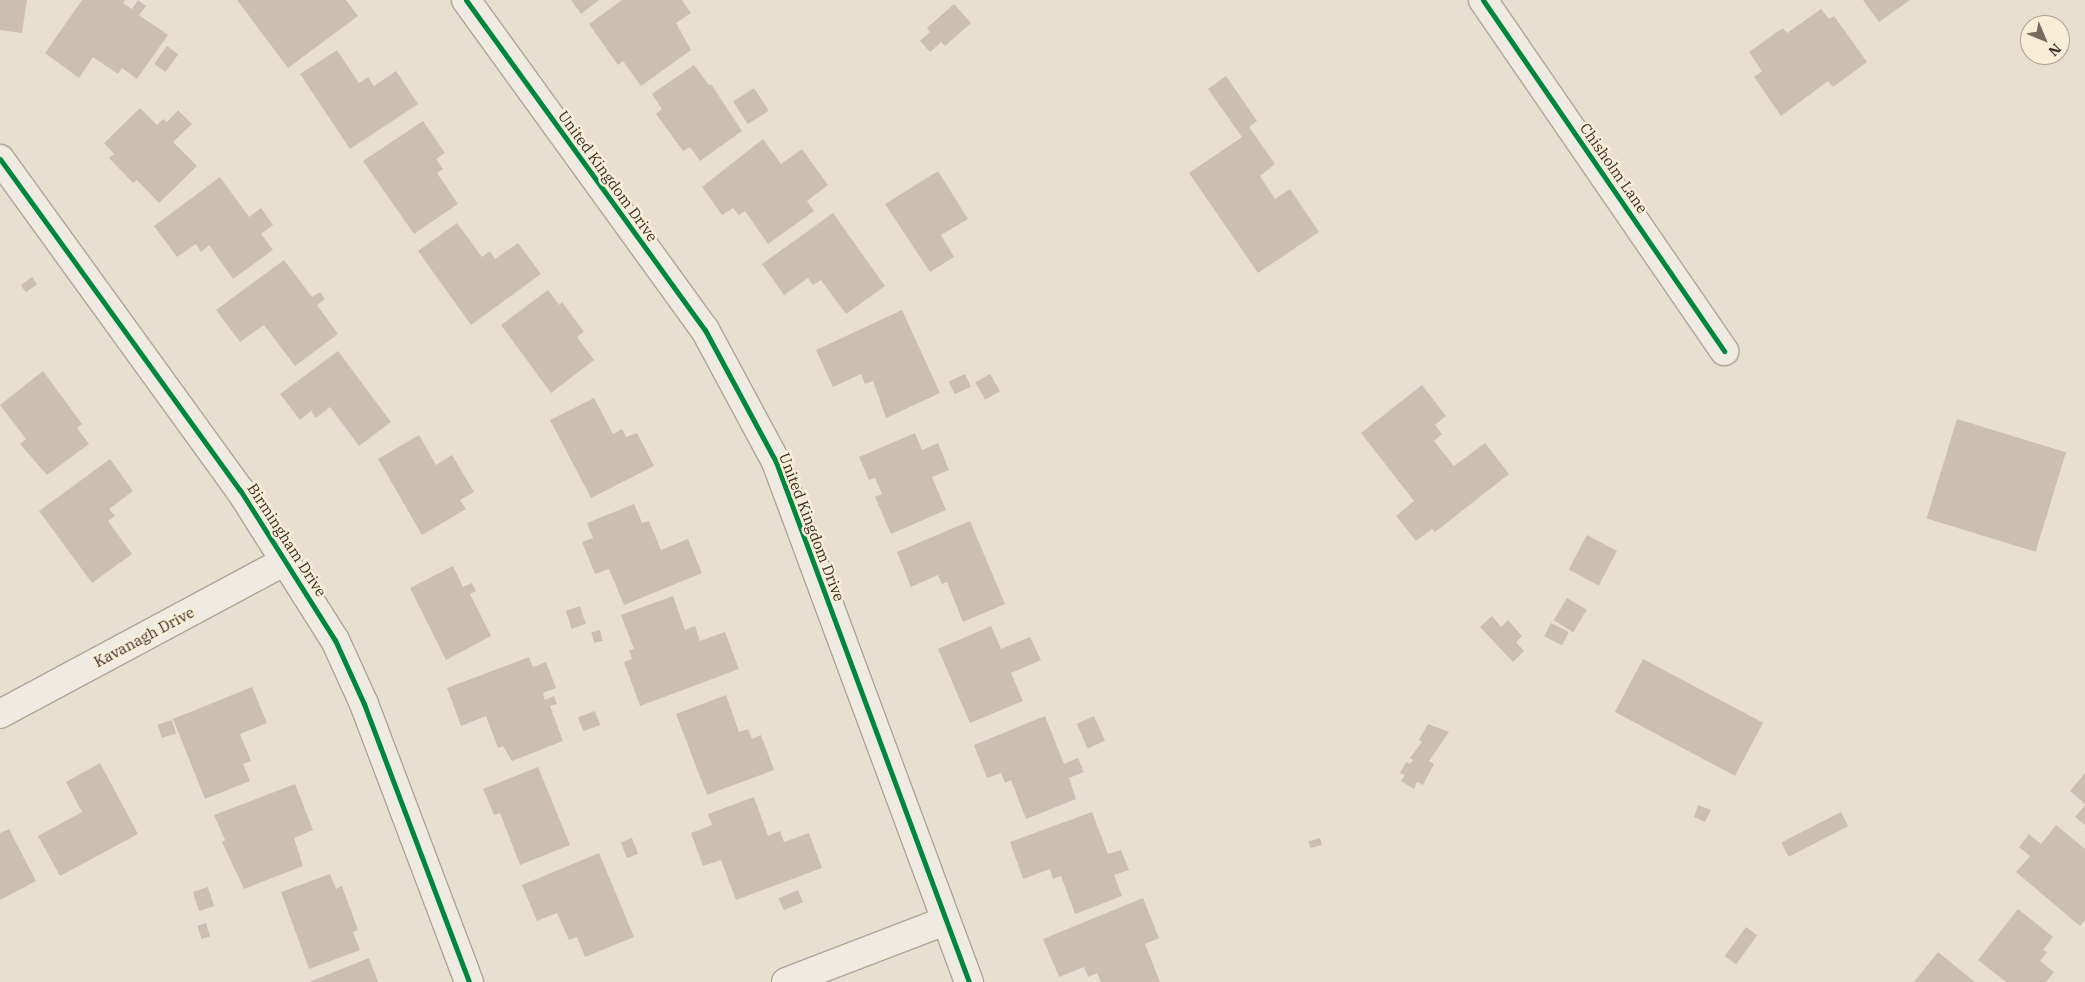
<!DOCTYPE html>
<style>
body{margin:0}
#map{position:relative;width:2085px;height:982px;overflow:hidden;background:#e7e0d1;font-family:"IBM Plex Serif",serif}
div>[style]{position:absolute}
.building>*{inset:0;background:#cbbfb2;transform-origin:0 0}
.roads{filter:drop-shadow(1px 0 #ada599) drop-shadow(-1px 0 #ada599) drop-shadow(0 1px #ada599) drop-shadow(0 -1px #ada599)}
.minor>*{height:28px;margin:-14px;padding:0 14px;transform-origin:14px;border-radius:14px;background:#efebe3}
.cycleway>*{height:5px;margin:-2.5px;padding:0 2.5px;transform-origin:2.5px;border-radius:2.5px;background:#00873e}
span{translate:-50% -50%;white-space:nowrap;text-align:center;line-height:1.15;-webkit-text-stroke:5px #f7eed8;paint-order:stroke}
.street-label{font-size:15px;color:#3d2e20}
.north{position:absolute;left:2020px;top:15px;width:50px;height:50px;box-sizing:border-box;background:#f7eed8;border:1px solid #ada18e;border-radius:50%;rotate:135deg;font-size:14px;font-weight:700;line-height:20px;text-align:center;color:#3d2e20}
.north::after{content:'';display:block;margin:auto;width:18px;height:22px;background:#786c5e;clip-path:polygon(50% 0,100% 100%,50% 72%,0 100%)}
</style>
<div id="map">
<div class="building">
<div style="clip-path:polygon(0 0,27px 0,22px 33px,0 30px)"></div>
<div style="clip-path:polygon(82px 0,125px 0,123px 3px,132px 9px,138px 0,146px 6px,139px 15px,168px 35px,137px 79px,122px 68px,118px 74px,93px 57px,79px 78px,45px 53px)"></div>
<div style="clip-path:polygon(237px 0,346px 0,358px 16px,288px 68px)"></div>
<div style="clip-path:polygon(571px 0,599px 0,581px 14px)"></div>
<div style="clip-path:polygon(622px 0,682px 0,691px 13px,676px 23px,691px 50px,641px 86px,623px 61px,618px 65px,589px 24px)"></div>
<div style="clip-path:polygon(1863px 0,1910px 0,1879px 22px)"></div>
<div style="clip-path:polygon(954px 4px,971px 23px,945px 46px,941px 42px,930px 52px,920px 41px,930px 32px,927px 28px)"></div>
<div style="clip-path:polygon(1821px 9px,1829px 19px,1834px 16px,1867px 62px,1833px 87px,1828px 81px,1781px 116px,1754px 77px,1762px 71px,1749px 52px,1783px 28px,1787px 33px)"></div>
<div style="left:167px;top:46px;width:14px;height:22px;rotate:36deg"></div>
<div style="clip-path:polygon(337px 50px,359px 83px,368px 77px,374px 86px,396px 71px,418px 104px,350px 149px,300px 74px)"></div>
<div style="clip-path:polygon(694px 65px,709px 85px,711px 84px,742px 131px,700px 161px,690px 147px,683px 151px,656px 114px,662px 109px,652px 94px)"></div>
<div style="clip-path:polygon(1226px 76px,1257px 121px,1249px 127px,1275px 164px,1260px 176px,1275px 199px,1290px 189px,1319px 232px,1258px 273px,1189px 173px,1242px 137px,1208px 89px)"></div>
<div style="left:754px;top:88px;width:27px;height:25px;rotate:57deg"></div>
<div style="clip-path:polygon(140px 108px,157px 125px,163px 119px,167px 122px,178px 110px,192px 124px,173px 142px,197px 166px,159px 203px,137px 180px,133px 183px,109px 158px,114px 154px,104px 143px)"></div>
<div style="clip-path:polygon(423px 121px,445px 153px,436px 159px,443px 169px,437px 173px,458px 204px,414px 234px,363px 161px)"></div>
<div style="clip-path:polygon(763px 139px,781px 164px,802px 149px,828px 185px,807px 201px,814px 211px,768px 244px,745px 211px,739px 215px,733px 208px,722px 215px,702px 187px)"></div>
<div style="clip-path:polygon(938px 171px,968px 219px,941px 235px,954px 257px,930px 272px,885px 204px)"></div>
<div style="clip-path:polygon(220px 177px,249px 217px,261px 208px,273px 225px,261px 234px,273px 250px,233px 279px,209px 245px,201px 252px,196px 244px,177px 257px,154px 226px)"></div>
<div style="clip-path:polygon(833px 213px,885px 286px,846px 314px,821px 280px,813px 285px,808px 278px,784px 295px,762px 264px)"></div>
<div style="clip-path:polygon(457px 223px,482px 257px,490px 251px,495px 259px,518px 243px,541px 274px,471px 325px,418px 251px)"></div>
<div style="clip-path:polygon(284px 260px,312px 297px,320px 292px,325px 299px,317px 305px,338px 334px,295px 366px,264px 325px,240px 342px,216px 310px)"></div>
<div style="left:32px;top:277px;width:9px;height:14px;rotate:54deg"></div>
<div style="clip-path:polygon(548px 290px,559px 305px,562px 302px,584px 332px,577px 337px,594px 360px,551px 393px,501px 325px)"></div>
<div style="clip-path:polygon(902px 310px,940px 393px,886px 418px,873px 381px,865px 384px,861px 374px,833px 387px,816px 350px)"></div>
<div style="clip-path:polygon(338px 351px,391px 422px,359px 446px,330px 407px,316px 418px,311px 411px,300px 420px,280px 394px)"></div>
<div style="clip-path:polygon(43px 371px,82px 424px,77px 428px,89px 444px,47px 475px,20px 444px,26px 439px,0 405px)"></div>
<div style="left:965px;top:374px;width:14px;height:18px;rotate:65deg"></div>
<div style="left:990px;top:374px;width:20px;height:17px;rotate:60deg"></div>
<div style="clip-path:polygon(1422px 385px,1446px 416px,1435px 425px,1442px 434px,1434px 441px,1454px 466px,1485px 443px,1509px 474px,1435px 532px,1432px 529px,1416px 541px,1396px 516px,1414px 501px,1361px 433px)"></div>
<div style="clip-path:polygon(594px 398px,613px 434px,622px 429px,626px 437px,637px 433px,654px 466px,591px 498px,550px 420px)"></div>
<div style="left:1957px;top:419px;width:114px;height:104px;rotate:17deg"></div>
<div style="clip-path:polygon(915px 433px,922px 450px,938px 443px,949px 470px,932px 477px,946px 510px,891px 534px,875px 497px,882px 494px,875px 478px,869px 480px,859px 457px)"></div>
<div style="clip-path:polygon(419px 435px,436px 465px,452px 455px,474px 492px,460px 500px,466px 509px,422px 535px,378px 459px)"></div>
<div style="clip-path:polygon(110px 459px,133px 491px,109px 509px,115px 516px,108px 521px,132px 554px,92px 583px,39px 511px)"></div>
<div style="clip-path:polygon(634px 504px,642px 523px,649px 521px,661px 550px,688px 539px,702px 573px,624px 605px,609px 569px,595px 574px,582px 542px,593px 538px,587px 523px)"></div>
<div style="clip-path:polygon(970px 521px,1005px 604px,963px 622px,947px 582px,942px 584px,938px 575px,911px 587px,897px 552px)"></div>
<div style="left:1587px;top:535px;width:34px;height:39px;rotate:28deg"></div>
<div style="clip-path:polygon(453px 566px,463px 587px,472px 583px,476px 591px,470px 594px,491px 636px,446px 660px,410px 588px)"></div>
<div style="clip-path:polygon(673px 596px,685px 630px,695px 626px,700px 641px,725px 632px,739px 669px,640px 706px,624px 662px,632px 659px,629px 650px,634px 649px,621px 615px)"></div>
<div style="left:1567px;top:598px;width:23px;height:26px;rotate:31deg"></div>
<div style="left:580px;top:606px;width:19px;height:15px;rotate:72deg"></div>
<div style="clip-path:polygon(1492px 616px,1501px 627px,1508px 620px,1522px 636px,1516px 642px,1524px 651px,1513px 662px,1480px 627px)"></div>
<div style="left:1551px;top:623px;width:20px;height:15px;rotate:27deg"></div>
<div style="clip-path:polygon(991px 626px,1001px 649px,1030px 637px,1041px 660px,1011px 673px,1023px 701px,970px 723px,938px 649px)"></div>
<div style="left:600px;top:630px;width:11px;height:9px;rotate:75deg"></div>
<div style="clip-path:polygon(529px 657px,533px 667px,546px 662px,556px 688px,543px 693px,545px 700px,554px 696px,557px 704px,550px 706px,563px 741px,512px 761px,503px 746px,498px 748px,486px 716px,461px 726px,447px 688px)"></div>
<div style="left:1643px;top:659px;width:136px;height:60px;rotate:28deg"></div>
<div style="clip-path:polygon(252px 687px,267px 723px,240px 734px,251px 761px,243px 764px,250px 781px,205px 799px,173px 719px)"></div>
<div style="clip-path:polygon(726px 695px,739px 732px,748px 729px,752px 739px,761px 735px,774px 770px,707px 795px,676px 714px)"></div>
<div style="left:595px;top:711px;width:15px;height:18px;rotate:70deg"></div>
<div style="clip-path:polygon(1045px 716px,1064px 764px,1078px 758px,1084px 772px,1069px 778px,1076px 799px,1026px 819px,1011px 780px,1005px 783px,1001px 773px,987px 778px,974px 745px)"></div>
<div style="left:1094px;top:716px;width:27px;height:19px;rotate:66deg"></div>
<div style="left:172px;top:720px;width:14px;height:15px;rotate:73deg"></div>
<div style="clip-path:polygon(1428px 724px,1449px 732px,1429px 761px,1434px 764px,1423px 785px,1417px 782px,1414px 789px,1401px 781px,1405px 775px,1400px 773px,1406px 762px,1410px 764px,1413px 760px,1410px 758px,1422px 742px,1419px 740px)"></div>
<div style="clip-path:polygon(100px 763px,138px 834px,60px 876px,38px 836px,82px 812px,66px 782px)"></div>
<div style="clip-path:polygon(538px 767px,570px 845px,520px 865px,500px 813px,494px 815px,483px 789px)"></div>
<div style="clip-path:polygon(2085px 773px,2085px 804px,2070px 791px)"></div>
<div style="clip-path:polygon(295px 784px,313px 830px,294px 838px,303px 866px,244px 889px,222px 842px,225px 840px,214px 815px)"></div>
<div style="clip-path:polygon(754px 797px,768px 836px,780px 831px,784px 842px,809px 833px,822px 868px,736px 900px,721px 860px,703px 866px,691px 833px,712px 825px,708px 814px)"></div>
<div style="clip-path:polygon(1698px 805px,1711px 810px,1705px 822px,1694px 817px)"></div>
<div style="clip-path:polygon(2085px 805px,2085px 825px,2075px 817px)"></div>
<div style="clip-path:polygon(1092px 812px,1108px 854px,1121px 850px,1129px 870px,1114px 875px,1122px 896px,1075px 914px,1061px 876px,1053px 879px,1050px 869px,1023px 879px,1010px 842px)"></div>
<div style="left:1841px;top:812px;width:16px;height:67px;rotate:63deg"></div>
<div style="clip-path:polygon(2056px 825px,2085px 849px,2085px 920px,2080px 926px,2016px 872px,2030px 856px,2019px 847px,2029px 834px,2041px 844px)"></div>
<div style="clip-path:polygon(9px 829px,36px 881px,0 900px,0 833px)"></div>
<div style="left:632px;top:838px;width:17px;height:12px;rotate:69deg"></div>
<div style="left:1320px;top:838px;width:7px;height:12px;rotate:74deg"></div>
<div style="clip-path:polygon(599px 853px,634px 937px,585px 957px,577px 937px,569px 940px,557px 913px,537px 921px,522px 885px)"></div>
<div style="clip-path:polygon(330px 874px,336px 889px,342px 886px,358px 930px,353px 932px,360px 950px,309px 969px,281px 892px)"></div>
<div style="left:208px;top:887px;width:20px;height:16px;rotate:72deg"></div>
<div style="left:798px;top:890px;width:13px;height:21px;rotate:67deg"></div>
<div style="clip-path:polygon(1143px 898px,1159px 938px,1145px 944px,1160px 982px,1101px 982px,1097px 973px,1088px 977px,1084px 967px,1059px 977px,1043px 939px)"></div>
<div style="clip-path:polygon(2018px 909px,2053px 937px,2043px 950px,2047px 952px,2040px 961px,2054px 972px,2046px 982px,2006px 982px,1978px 960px)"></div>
<div style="left:206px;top:923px;width:14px;height:9px;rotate:73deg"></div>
<div style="left:1746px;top:927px;width:14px;height:36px;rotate:36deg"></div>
<div style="clip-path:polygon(1938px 952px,1975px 982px,1914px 982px)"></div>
<div style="clip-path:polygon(369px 958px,378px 982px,309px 982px)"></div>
</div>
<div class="roads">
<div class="minor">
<div style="left:466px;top:0;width:407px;rotate:54.1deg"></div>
<div style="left:705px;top:330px;width:150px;rotate:61.7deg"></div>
<div style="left:776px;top:462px;width:555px;rotate:69.64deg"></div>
<div style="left:1483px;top:0;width:426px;rotate:55.5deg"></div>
<div style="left:0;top:159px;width:409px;rotate:54.1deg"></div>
<div style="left:240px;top:490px;width:178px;rotate:57.7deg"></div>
<div style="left:335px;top:640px;width:70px;rotate:65.6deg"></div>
<div style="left:364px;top:704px;width:297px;rotate:69.3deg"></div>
<div style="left:0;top:714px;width:326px;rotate:-28.2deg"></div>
<div style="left:786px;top:982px;width:170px;rotate:-21deg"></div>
</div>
</div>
<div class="cycleway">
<div style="left:466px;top:0;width:407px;rotate:54.1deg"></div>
<div style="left:705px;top:330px;width:150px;rotate:61.7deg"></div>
<div style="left:776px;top:462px;width:555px;rotate:69.64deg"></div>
<div style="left:1483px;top:0;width:426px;rotate:55.5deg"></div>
<div style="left:0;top:159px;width:409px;rotate:54.1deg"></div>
<div style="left:240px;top:490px;width:178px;rotate:57.7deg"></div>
<div style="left:335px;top:640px;width:70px;rotate:65.6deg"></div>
<div style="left:364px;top:704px;width:297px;rotate:69.3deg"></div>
</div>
<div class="street-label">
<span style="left:1614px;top:168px;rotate:55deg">Chisholm Lane</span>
<span style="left:608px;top:176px;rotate:54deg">United Kingdom Drive</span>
<span style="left:812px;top:527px;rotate:69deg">United Kingdom Drive</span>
<span style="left:287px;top:540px;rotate:57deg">Birmingham Drive</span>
<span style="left:144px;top:637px;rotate:-28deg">Kavanagh Drive</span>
</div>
<div class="north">N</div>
</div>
